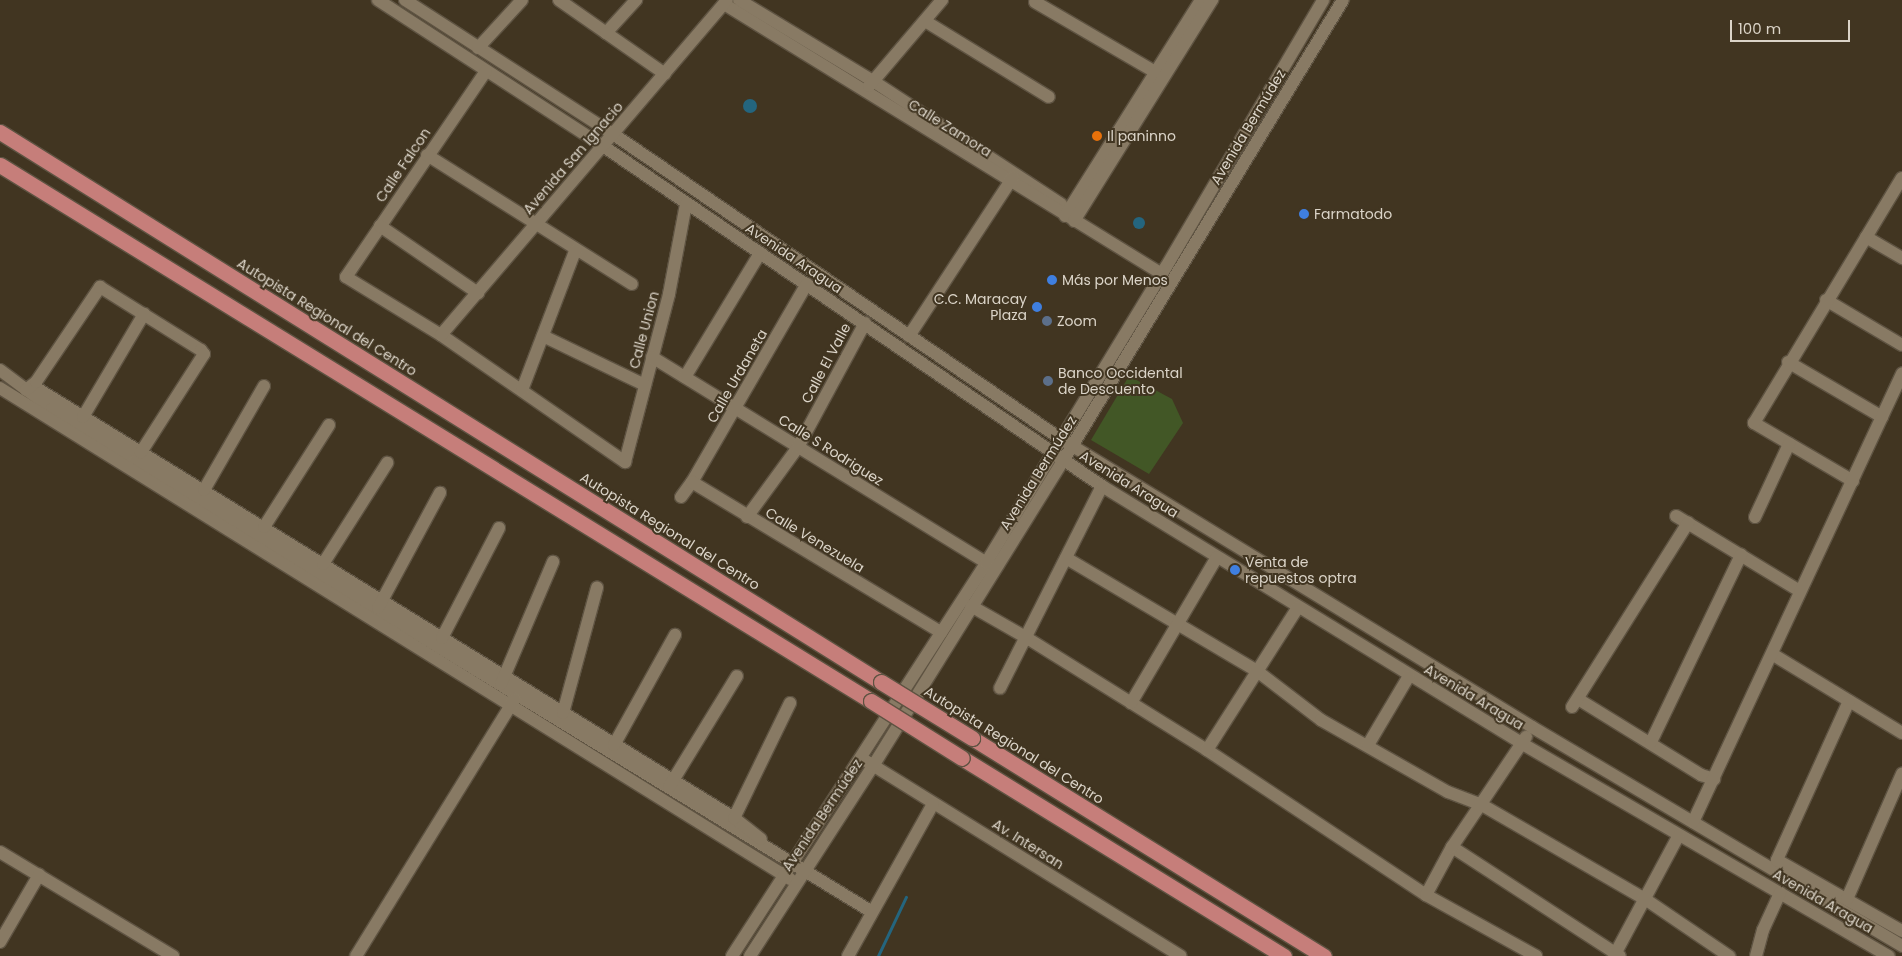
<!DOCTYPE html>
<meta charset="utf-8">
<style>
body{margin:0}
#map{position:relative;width:1902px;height:956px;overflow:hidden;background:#413521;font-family:Poppins,sans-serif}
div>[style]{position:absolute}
.green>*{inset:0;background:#425726}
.water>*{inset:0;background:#24657e}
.round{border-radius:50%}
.stream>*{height:2.5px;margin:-1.25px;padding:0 1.25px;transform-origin:1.25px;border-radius:1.25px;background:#24657e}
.roads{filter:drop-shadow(1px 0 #5e5342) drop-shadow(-1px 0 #5e5342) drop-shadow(0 1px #5e5342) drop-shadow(0 -1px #5e5342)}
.minor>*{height:12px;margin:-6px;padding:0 6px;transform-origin:6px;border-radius:6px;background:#887a64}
.highway>*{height:15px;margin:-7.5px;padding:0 7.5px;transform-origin:7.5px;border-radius:7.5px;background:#c67e7a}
.bridges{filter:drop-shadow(1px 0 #5e5342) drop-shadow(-1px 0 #5e5342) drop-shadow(0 1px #5e5342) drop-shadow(0 -1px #5e5342)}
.highway-bridge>*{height:15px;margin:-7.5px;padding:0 7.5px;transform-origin:7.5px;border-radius:7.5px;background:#c67e7a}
.dots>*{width:14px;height:14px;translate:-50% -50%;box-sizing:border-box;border:2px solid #413521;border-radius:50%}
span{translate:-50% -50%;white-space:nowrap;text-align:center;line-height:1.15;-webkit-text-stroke:4px #413521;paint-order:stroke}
.street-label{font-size:14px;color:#dbd4c8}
.poi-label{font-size:14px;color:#dbd4c8}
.left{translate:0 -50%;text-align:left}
.right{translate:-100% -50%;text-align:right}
.scale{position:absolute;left:1730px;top:20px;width:120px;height:22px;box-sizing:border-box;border:2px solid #dbd4c8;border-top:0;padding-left:6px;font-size:15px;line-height:18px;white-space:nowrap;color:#dbd4c8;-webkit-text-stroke:4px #413521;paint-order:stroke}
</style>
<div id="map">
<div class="green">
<div style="clip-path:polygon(1129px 376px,1172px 399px,1183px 423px,1149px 474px,1091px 440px)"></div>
</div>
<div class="water">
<div class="round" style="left:743px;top:99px;width:14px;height:14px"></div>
<div class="round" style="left:1133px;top:217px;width:12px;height:12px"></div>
</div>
<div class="stream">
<div style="left:878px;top:956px;width:65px;rotate:-64.6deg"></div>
</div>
<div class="roads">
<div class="minor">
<div style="left:378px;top:0;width:268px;rotate:33deg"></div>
<div style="left:603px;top:146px;width:604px;rotate:34.27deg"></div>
<div style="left:1102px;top:486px;width:492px;rotate:31.5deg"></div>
<div style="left:1521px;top:743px;width:425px;rotate:30.1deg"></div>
<div style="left:405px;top:0;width:247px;rotate:32.8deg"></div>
<div style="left:613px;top:134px;width:542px;rotate:34.25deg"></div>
<div style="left:1061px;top:439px;width:552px;rotate:31.44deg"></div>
<div style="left:1532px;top:727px;width:430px;rotate:30.6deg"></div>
<div style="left:559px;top:0;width:129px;rotate:34.9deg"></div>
<div style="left:739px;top:0;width:157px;rotate:31.2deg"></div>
<div style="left:873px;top:81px;width:225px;rotate:33.2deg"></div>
<div style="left:1035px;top:2px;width:147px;rotate:30.2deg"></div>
<div style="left:724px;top:4px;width:515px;rotate:31.65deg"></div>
<div style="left:925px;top:21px;width:145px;rotate:31.5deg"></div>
<div style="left:606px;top:33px;width:45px;rotate:-47.7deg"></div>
<div style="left:478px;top:48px;width:65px;rotate:-47.5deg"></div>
<div style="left:486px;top:71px;width:249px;rotate:124.2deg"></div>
<div style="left:346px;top:277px;width:111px;rotate:31.4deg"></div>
<div style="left:441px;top:335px;width:224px;rotate:34.6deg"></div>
<div style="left:625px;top:462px;width:174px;rotate:-75.3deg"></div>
<div style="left:669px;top:294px;width:92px;rotate:-79.3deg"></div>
<div style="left:869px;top:86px;width:113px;rotate:-49.7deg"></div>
<div style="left:427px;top:155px;width:242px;rotate:32.2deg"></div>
<div style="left:1065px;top:216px;width:255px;rotate:-57.8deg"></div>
<div style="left:1074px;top:221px;width:261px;rotate:-58deg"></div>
<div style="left:380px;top:226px;width:119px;rotate:34.4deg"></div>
<div style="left:1866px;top:237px;width:42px;rotate:30.3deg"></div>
<div style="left:1826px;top:300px;width:88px;rotate:30.6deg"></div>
<div style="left:441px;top:335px;width:440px;rotate:-49.5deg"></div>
<div style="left:543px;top:336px;width:113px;rotate:25.7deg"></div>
<div style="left:909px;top:336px;width:190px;rotate:-56.8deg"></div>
<div style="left:652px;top:357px;width:400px;rotate:31.6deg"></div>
<div style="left:1788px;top:362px;width:109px;rotate:30.3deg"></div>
<div style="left:0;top:370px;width:65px;rotate:36.9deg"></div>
<div style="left:52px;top:409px;width:98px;rotate:32.1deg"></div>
<div style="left:135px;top:461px;width:864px;rotate:31.46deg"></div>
<div style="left:685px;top:377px;width:145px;rotate:-58.8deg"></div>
<div style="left:33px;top:386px;width:823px;rotate:31.64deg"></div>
<div style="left:734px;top:818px;width:34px;rotate:38deg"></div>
<div style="left:0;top:388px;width:930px;rotate:31.86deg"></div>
<div style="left:26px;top:390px;width:13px;rotate:-39deg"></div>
<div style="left:36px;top:382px;width:115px;rotate:-56deg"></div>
<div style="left:100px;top:287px;width:119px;rotate:32deg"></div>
<div style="left:201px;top:350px;width:5px;rotate:53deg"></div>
<div style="left:204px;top:354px;width:117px;rotate:122.7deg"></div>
<div style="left:522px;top:390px;width:149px;rotate:-69.1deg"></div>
<div style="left:83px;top:417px;width:120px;rotate:-59.4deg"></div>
<div style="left:1853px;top:481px;width:115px;rotate:-149.6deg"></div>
<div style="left:1754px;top:423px;width:286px;rotate:-58.9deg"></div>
<div style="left:692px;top:482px;width:229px;rotate:-59.9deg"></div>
<div style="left:204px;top:490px;width:120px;rotate:-60deg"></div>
<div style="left:681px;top:497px;width:19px;rotate:-54deg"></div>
<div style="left:692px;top:482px;width:291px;rotate:31.1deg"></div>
<div style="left:1676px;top:516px;width:145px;rotate:31.2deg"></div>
<div style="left:747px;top:517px;width:87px;rotate:-53.9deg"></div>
<div style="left:798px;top:447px;width:141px;rotate:-61.6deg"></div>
<div style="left:1755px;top:517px;width:81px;rotate:-65deg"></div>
<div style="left:264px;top:527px;width:121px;rotate:-57.5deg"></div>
<div style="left:1066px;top:558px;width:222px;rotate:30.6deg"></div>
<div style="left:1257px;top:671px;width:81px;rotate:37.4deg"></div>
<div style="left:1321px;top:720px;width:146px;rotate:29.6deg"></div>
<div style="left:1448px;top:792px;width:36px;rotate:21deg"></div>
<div style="left:1482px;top:805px;width:188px;rotate:30deg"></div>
<div style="left:1645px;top:899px;width:102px;rotate:34.2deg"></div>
<div style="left:323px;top:564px;width:120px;rotate:-57.6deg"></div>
<div style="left:971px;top:606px;width:64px;rotate:29.7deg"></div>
<div style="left:1027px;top:638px;width:212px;rotate:31.9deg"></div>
<div style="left:1207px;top:750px;width:263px;rotate:33.5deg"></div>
<div style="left:1426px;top:895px;width:126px;rotate:29deg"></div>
<div style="left:378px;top:608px;width:131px;rotate:-61.7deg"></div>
<div style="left:442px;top:638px;width:124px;rotate:-62.6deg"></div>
<div style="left:1772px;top:654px;width:152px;rotate:31.3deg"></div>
<div style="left:501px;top:684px;width:133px;rotate:-66.9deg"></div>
<div style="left:1000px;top:688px;width:226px;rotate:-63.2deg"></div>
<div style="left:1578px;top:699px;width:145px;rotate:31.7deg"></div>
<div style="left:1701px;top:775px;width:14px;rotate:17deg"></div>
<div style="left:1849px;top:701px;width:175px;rotate:114.4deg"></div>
<div style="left:1777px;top:860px;width:144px;rotate:29.6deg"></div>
<div style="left:1131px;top:703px;width:169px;rotate:-59.5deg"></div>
<div style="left:1572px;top:707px;width:218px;rotate:-57.8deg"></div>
<div style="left:563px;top:713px;width:130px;rotate:-74.8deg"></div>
<div style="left:1651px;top:742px;width:208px;rotate:-64.3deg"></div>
<div style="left:614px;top:745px;width:126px;rotate:-61deg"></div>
<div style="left:1368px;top:745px;width:80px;rotate:-59.3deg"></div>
<div style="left:1207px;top:750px;width:169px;rotate:-57.5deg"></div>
<div style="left:866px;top:761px;width:370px;rotate:31.8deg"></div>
<div style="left:669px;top:787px;width:130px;rotate:-58.5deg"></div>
<div style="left:734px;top:818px;width:128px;rotate:-64deg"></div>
<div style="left:1693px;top:822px;width:495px;rotate:-65deg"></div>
<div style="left:1452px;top:847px;width:200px;rotate:33deg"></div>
<div style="left:0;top:852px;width:202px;rotate:31deg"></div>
<div style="left:1426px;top:895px;width:55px;rotate:-61.6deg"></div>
<div style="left:1452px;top:847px;width:133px;rotate:-56.1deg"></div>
<div style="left:1847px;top:899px;width:137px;rotate:-66.3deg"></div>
<div style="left:0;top:942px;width:78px;rotate:-59.8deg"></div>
<div style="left:356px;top:956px;width:302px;rotate:-58.3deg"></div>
<div style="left:732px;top:956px;width:468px;rotate:-57.1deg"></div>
<div style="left:986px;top:563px;width:346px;rotate:-58.7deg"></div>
<div style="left:1166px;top:267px;width:310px;rotate:-59.5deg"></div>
<div style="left:750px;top:956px;width:226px;rotate:-57.1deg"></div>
<div style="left:873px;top:766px;width:359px;rotate:-58.1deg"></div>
<div style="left:1063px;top:461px;width:539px;rotate:-58.73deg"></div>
<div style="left:848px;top:956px;width:174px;rotate:-60.8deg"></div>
<div style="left:1614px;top:956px;width:137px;rotate:-61.8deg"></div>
<div style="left:1756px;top:956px;width:27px;rotate:-75deg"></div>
<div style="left:1763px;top:930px;width:41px;rotate:-65.3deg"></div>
</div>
<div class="highway">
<div style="left:0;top:132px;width:1039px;rotate:31.98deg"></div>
<div style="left:0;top:165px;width:1023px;rotate:31.61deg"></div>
<div style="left:972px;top:738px;width:414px;rotate:31.8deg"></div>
<div style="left:962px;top:758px;width:378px;rotate:31.6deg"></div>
</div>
</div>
<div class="bridges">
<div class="highway-bridge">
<div style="left:881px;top:682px;width:107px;rotate:31.6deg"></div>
<div style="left:871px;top:701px;width:107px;rotate:32.1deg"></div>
</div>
</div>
<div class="dots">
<div style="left:1097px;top:136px;background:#e8710a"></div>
<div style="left:1304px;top:214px;background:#3f7fe0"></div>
<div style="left:1052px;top:280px;background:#3f7fe0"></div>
<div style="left:1037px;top:307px;background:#3f7fe0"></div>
<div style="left:1047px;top:321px;background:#5c6f8a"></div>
<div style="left:1048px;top:381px;background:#5c6f8a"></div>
<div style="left:1235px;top:570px;background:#3f7fe0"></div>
</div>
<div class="street-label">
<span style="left:1248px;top:127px;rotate:-59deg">Avenida Bermúdez</span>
<span style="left:950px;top:128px;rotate:32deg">Calle Zamora</span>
<span style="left:573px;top:158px;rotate:-49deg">Avenida San Ignacio</span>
<span style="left:403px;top:165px;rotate:-56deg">Calle Falcon</span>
<span style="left:794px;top:258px;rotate:34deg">Avenida Aragua</span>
<span style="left:327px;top:317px;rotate:32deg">Autopista Regional del Centro</span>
<span style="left:644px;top:330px;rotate:-75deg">Calle Union</span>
<span style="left:826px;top:363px;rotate:-62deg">Calle El Valle</span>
<span style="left:737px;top:376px;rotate:-60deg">Calle Urdaneta</span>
<span style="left:831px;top:450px;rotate:32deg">Calle S Rodriguez</span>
<span style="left:1038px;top:473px;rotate:-58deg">Avenida Bermúdez</span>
<span style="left:1129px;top:484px;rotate:32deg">Avenida Aragua</span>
<span style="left:670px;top:531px;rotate:32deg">Autopista Regional del Centro</span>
<span style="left:815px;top:540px;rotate:31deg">Calle Venezuela</span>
<span style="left:1474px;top:697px;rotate:31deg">Avenida Aragua</span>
<span style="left:1014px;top:745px;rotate:32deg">Autopista Regional del Centro</span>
<span style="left:822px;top:815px;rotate:-56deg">Avenida Bermúdez</span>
<span style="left:1028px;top:844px;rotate:32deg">Av. Intersan</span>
<span style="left:1823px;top:901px;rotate:30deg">Avenida Aragua</span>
</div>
<div class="poi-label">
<span class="left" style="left:1107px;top:136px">Il paninno</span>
<span class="left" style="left:1314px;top:214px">Farmatodo</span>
<span class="left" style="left:1062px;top:280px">Más por Menos</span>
<span class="right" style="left:1027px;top:307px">C.C. Maracay<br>Plaza</span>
<span class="left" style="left:1057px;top:321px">Zoom</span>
<span class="left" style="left:1058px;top:381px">Banco Occidental<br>de Descuento</span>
<span class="left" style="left:1245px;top:570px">Venta de<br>repuestos optra</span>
</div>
<div class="scale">100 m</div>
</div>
